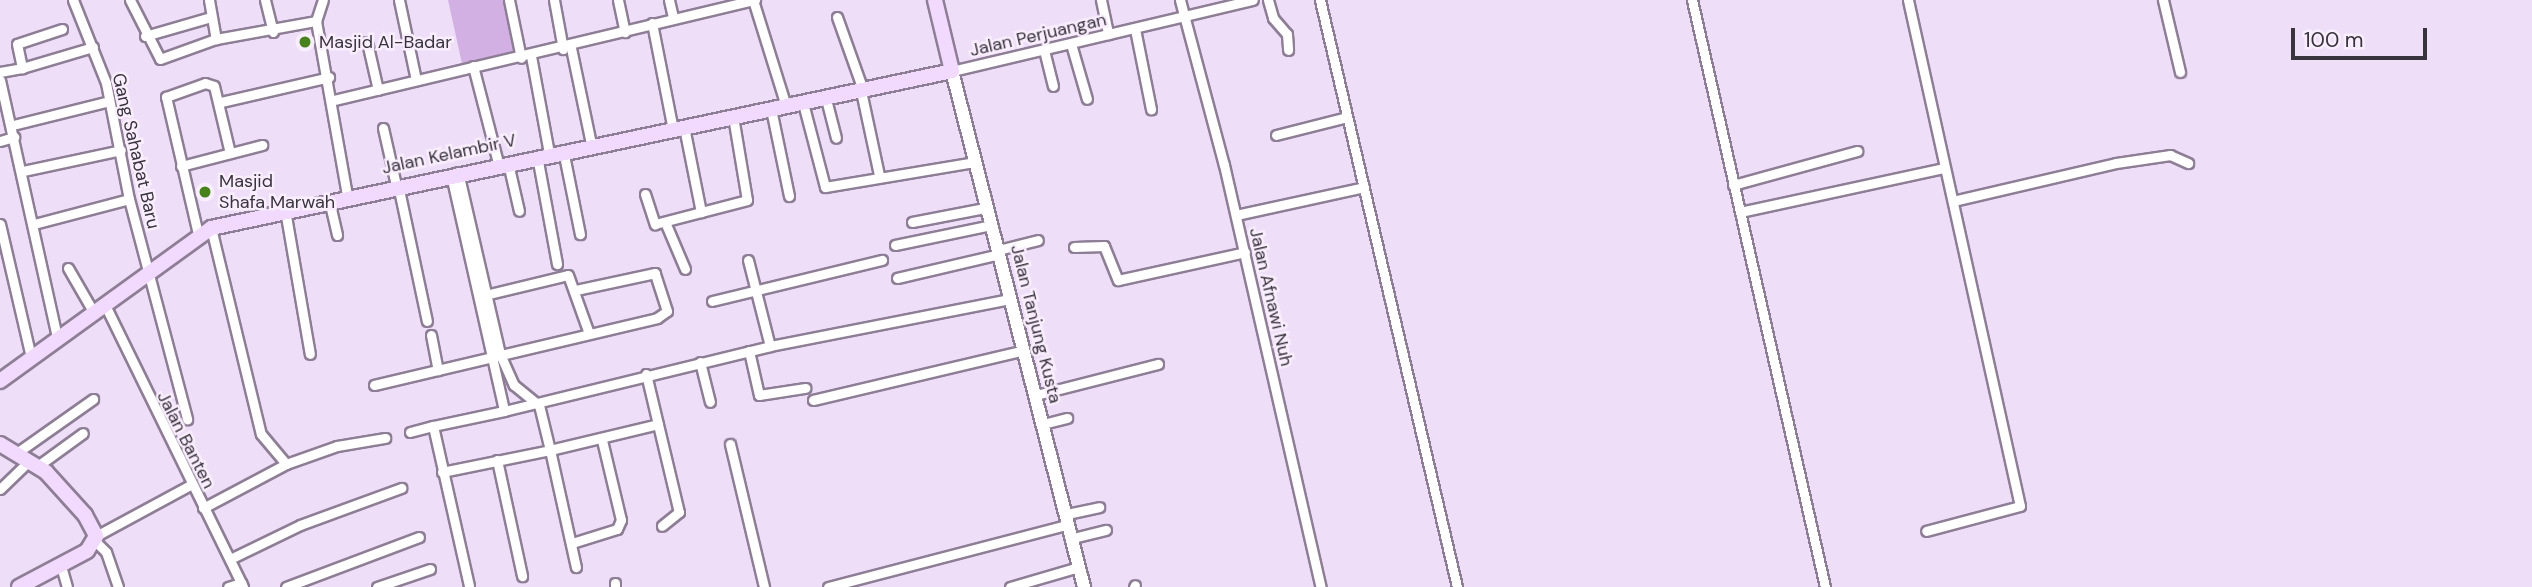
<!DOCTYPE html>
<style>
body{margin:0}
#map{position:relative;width:2532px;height:587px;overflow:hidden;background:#efdef8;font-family:"DM Sans",sans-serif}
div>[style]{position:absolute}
.green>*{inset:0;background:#d3b0e4}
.roads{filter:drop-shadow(2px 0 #8e7e95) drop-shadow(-2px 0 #8e7e95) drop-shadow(0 2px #8e7e95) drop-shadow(0 -2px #8e7e95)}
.street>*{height:9px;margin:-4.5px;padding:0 4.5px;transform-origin:4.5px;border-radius:4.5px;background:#fff}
.secondary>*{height:12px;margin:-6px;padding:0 6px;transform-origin:6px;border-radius:6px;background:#fff}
.primary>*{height:14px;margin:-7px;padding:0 7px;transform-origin:7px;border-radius:7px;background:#f2d9fe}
.dots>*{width:19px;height:19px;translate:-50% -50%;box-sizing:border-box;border:4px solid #f9eefe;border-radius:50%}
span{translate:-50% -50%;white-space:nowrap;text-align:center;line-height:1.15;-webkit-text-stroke:5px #f9eefe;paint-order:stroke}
.street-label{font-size:18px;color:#39333d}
.poi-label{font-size:18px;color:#39333d}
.left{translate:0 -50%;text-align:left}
.scale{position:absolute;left:2291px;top:28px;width:136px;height:32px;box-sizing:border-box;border:4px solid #39333d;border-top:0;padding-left:9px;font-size:21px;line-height:24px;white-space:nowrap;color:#39333d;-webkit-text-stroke:5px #f9eefe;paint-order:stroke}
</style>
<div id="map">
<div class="green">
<div style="clip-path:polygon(448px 0,507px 0,520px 62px,464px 73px)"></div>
</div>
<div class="roads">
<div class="street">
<div style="left:73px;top:0;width:89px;rotate:68.3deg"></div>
<div style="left:106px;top:83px;width:118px;rotate:78.8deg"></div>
<div style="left:129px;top:199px;width:228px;rotate:75.2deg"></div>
<div style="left:130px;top:0;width:66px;rotate:63deg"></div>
<div style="left:160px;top:59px;width:59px;rotate:-19.7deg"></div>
<div style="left:216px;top:39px;width:102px;rotate:-10.2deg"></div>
<div style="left:209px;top:0;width:40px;rotate:80deg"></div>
<div style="left:265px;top:0;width:33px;rotate:76deg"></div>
<div style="left:399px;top:0;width:82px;rotate:78deg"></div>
<div style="left:509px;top:0;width:59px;rotate:78.3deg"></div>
<div style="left:554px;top:0;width:50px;rotate:79.6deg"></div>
<div style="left:618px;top:0;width:33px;rotate:78deg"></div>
<div style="left:669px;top:0;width:17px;rotate:77deg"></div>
<div style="left:753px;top:0;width:111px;rotate:72.7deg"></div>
<div style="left:1101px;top:0;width:35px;rotate:78deg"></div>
<div style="left:1180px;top:0;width:171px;rotate:75.1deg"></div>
<div style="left:1224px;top:165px;width:433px;rotate:77.1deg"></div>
<div style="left:1268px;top:0;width:19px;rotate:74deg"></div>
<div style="left:1273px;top:18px;width:21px;rotate:49deg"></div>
<div style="left:1287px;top:34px;width:16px;rotate:86deg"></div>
<div style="left:1320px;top:0;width:603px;rotate:76.86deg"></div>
<div style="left:1692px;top:0;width:602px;rotate:77.23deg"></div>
<div style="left:1908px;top:0;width:518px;rotate:77.52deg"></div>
<div style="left:2020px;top:506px;width:97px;rotate:165.1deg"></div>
<div style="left:2163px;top:0;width:74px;rotate:76.7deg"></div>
<div style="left:837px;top:17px;width:77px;rotate:70.4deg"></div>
<div style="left:316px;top:21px;width:177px;rotate:79.9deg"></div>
<div style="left:316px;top:21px;width:22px;rotate:-72deg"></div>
<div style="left:652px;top:23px;width:109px;rotate:78.9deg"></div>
<div style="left:62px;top:29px;width:47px;rotate:161.6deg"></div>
<div style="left:17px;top:44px;width:25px;rotate:78deg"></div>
<div style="left:22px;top:68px;width:74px;rotate:-16.5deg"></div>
<div style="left:1135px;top:29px;width:82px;rotate:78.7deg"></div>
<div style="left:145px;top:36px;width:69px;rotate:-16.1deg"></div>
<div style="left:367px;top:42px;width:49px;rotate:77.1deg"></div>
<div style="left:1071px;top:44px;width:57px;rotate:73.8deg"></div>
<div style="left:571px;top:48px;width:98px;rotate:78.2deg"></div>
<div style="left:1044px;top:50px;width:37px;rotate:76deg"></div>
<div style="left:531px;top:56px;width:99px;rotate:79.5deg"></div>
<div style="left:473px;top:66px;width:100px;rotate:75.5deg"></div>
<div style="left:952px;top:71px;width:309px;rotate:-13.3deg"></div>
<div style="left:0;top:72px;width:22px;rotate:-10deg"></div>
<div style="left:0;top:80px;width:263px;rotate:77.5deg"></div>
<div style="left:861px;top:91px;width:86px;rotate:77.9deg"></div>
<div style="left:826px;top:99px;width:40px;rotate:75.6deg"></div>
<div style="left:334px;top:100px;width:433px;rotate:-13.4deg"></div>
<div style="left:221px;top:102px;width:111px;rotate:-13deg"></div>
<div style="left:803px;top:103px;width:87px;rotate:75.3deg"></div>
<div style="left:825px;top:187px;width:151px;rotate:-9.5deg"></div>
<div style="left:771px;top:109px;width:89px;rotate:78.3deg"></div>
<div style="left:13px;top:125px;width:99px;rotate:-14deg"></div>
<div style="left:684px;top:127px;width:87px;rotate:78.7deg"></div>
<div style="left:383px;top:128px;width:58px;rotate:77.2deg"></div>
<div style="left:1276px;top:135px;width:73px;rotate:-14.2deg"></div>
<div style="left:0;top:141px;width:15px;rotate:-16deg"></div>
<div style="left:563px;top:150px;width:86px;rotate:78.6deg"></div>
<div style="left:537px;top:156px;width:110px;rotate:79.5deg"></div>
<div style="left:508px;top:163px;width:49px;rotate:77.1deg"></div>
<div style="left:181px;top:166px;width:84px;rotate:-14.5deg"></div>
<div style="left:23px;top:171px;width:100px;rotate:-12.1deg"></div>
<div style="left:458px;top:172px;width:187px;rotate:77deg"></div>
<div style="left:500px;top:354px;width:34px;rotate:66deg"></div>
<div style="left:514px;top:385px;width:32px;rotate:39deg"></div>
<div style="left:539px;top:405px;width:46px;rotate:76.3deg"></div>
<div style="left:550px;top:450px;width:111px;rotate:-13.5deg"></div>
<div style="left:451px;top:175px;width:242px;rotate:77.3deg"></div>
<div style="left:504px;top:411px;width:73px;rotate:168.1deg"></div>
<div style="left:433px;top:426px;width:164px;rotate:77.3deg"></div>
<div style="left:398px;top:185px;width:139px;rotate:78deg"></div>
<div style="left:1733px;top:185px;width:129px;rotate:-15.3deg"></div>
<div style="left:645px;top:194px;width:32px;rotate:72deg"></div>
<div style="left:655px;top:224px;width:95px;rotate:-14.6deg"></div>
<div style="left:747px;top:200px;width:85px;rotate:-99.5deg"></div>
<div style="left:329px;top:200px;width:36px;rotate:77deg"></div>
<div style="left:1953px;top:201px;width:167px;rotate:-13.1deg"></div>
<div style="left:2116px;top:163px;width:55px;rotate:-8.4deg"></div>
<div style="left:2170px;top:155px;width:20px;rotate:24deg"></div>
<div style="left:285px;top:210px;width:146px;rotate:80.2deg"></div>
<div style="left:1740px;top:212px;width:209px;rotate:-12.2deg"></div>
<div style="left:1236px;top:215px;width:131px;rotate:-12.3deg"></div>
<div style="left:665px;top:222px;width:51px;rotate:66.9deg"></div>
<div style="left:912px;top:222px;width:74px;rotate:-10.9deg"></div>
<div style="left:0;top:224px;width:137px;rotate:76.9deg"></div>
<div style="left:34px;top:224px;width:98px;rotate:-14.7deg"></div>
<div style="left:211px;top:228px;width:212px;rotate:76.4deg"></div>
<div style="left:261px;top:434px;width:39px;rotate:50deg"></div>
<div style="left:198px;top:234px;width:141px;rotate:-103.1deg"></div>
<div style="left:166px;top:97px;width:41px;rotate:-19.7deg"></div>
<div style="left:205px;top:83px;width:9px;rotate:18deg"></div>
<div style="left:214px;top:86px;width:69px;rotate:76.6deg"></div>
<div style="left:895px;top:245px;width:99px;rotate:-11.7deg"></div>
<div style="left:1074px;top:247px;width:30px;rotate:-2deg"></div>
<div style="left:1104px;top:246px;width:37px;rotate:68deg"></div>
<div style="left:1118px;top:280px;width:130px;rotate:-12.4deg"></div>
<div style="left:998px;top:250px;width:41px;rotate:-14deg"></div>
<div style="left:748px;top:260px;width:89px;rotate:75.7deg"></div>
<div style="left:68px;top:268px;width:52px;rotate:60deg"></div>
<div style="left:897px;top:278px;width:105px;rotate:-13.2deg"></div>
<div style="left:481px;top:296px;width:89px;rotate:-13.6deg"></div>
<div style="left:568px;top:275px;width:59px;rotate:70.3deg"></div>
<div style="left:712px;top:301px;width:175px;rotate:-13.6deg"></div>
<div style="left:105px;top:305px;width:314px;rotate:63.9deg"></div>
<div style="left:431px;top:335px;width:36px;rotate:79deg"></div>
<div style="left:749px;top:351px;width:45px;rotate:77.2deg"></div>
<div style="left:759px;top:395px;width:47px;rotate:-8.7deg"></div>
<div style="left:700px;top:362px;width:41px;rotate:76deg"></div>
<div style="left:646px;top:374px;width:142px;rotate:76.6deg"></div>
<div style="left:679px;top:512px;width:22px;rotate:141deg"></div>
<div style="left:374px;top:385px;width:291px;rotate:-13.3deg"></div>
<div style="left:657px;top:318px;width:12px;rotate:-35deg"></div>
<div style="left:667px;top:311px;width:40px;rotate:-108deg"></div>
<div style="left:655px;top:273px;width:81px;rotate:167.9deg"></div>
<div style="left:1036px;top:395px;width:126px;rotate:-14.3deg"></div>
<div style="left:813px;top:400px;width:217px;rotate:-13.3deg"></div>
<div style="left:504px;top:411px;width:274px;rotate:-13.7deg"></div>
<div style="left:770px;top:346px;width:245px;rotate:-11.1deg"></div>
<div style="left:1043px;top:424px;width:25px;rotate:-14deg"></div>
<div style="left:410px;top:432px;width:24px;rotate:-15deg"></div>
<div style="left:730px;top:444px;width:147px;rotate:76.6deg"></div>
<div style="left:18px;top:452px;width:92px;rotate:-35.2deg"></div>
<div style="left:497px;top:460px;width:119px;rotate:77.8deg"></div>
<div style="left:39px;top:465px;width:54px;rotate:-36deg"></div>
<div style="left:442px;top:472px;width:110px;rotate:-11.5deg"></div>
<div style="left:550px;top:450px;width:120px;rotate:77.5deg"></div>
<div style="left:0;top:489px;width:42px;rotate:-44deg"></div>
<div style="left:203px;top:508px;width:94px;rotate:-27.9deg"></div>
<div style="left:286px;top:464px;width:54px;rotate:-19.4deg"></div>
<div style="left:337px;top:446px;width:49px;rotate:-9.5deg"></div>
<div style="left:1067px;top:514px;width:33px;rotate:-12deg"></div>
<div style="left:96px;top:536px;width:109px;rotate:-28.4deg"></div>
<div style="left:1073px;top:538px;width:34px;rotate:-14deg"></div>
<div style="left:96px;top:542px;width:14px;rotate:45deg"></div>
<div style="left:106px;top:552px;width:37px;rotate:71deg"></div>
<div style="left:572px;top:543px;width:47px;rotate:-17.3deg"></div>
<div style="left:617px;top:529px;width:10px;rotate:-66deg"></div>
<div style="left:621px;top:520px;width:82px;rotate:-103.4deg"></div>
<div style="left:230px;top:559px;width:78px;rotate:-25.9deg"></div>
<div style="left:300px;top:525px;width:108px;rotate:-20.1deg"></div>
<div style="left:61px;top:566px;width:22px;rotate:74deg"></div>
<div style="left:615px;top:583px;width:4px;rotate:90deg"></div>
<div style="left:228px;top:587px;width:14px;rotate:-17deg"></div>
<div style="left:286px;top:587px;width:142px;rotate:-20.6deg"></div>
<div style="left:377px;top:587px;width:56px;rotate:-18.8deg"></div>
<div style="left:828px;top:587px;width:249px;rotate:-14.6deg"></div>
<div style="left:1010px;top:587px;width:72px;rotate:-16.2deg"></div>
<div style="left:1134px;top:587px;width:2px;rotate:-63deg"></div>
</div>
<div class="secondary">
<div style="left:952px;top:71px;width:533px;rotate:75.65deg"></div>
</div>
<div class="primary">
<div style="left:0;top:381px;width:261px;rotate:-35.9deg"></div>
<div style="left:211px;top:228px;width:757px;rotate:-11.96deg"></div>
<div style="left:952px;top:71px;width:73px;rotate:-103.5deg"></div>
<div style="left:0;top:444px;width:54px;rotate:31.3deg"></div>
<div style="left:46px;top:472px;width:58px;rotate:47.8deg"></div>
<div style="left:85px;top:515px;width:24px;rotate:62deg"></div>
<div style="left:96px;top:536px;width:17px;rotate:121deg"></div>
<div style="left:87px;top:551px;width:77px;rotate:152.1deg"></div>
</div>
</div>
<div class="dots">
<div style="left:305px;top:42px;background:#49821c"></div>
<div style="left:205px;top:192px;background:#49821c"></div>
</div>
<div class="street-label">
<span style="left:1038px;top:35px;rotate:-13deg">Jalan Perjuangan</span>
<span style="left:136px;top:151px;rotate:77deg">Gang Sahabat Baru</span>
<span style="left:449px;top:154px;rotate:-12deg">Jalan Kelambir V</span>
<span style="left:1271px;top:297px;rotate:77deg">Jalan Afnawi Nuh</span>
<span style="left:1036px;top:324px;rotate:76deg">Jalan Tanjung Kusta</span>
<span style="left:186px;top:440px;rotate:63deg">Jalan Banten</span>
</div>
<div class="poi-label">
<span class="left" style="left:319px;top:42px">Masjid Al-Badar</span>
<span class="left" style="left:219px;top:192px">Masjid<br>Shafa Marwah</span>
</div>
<div class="scale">100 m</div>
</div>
